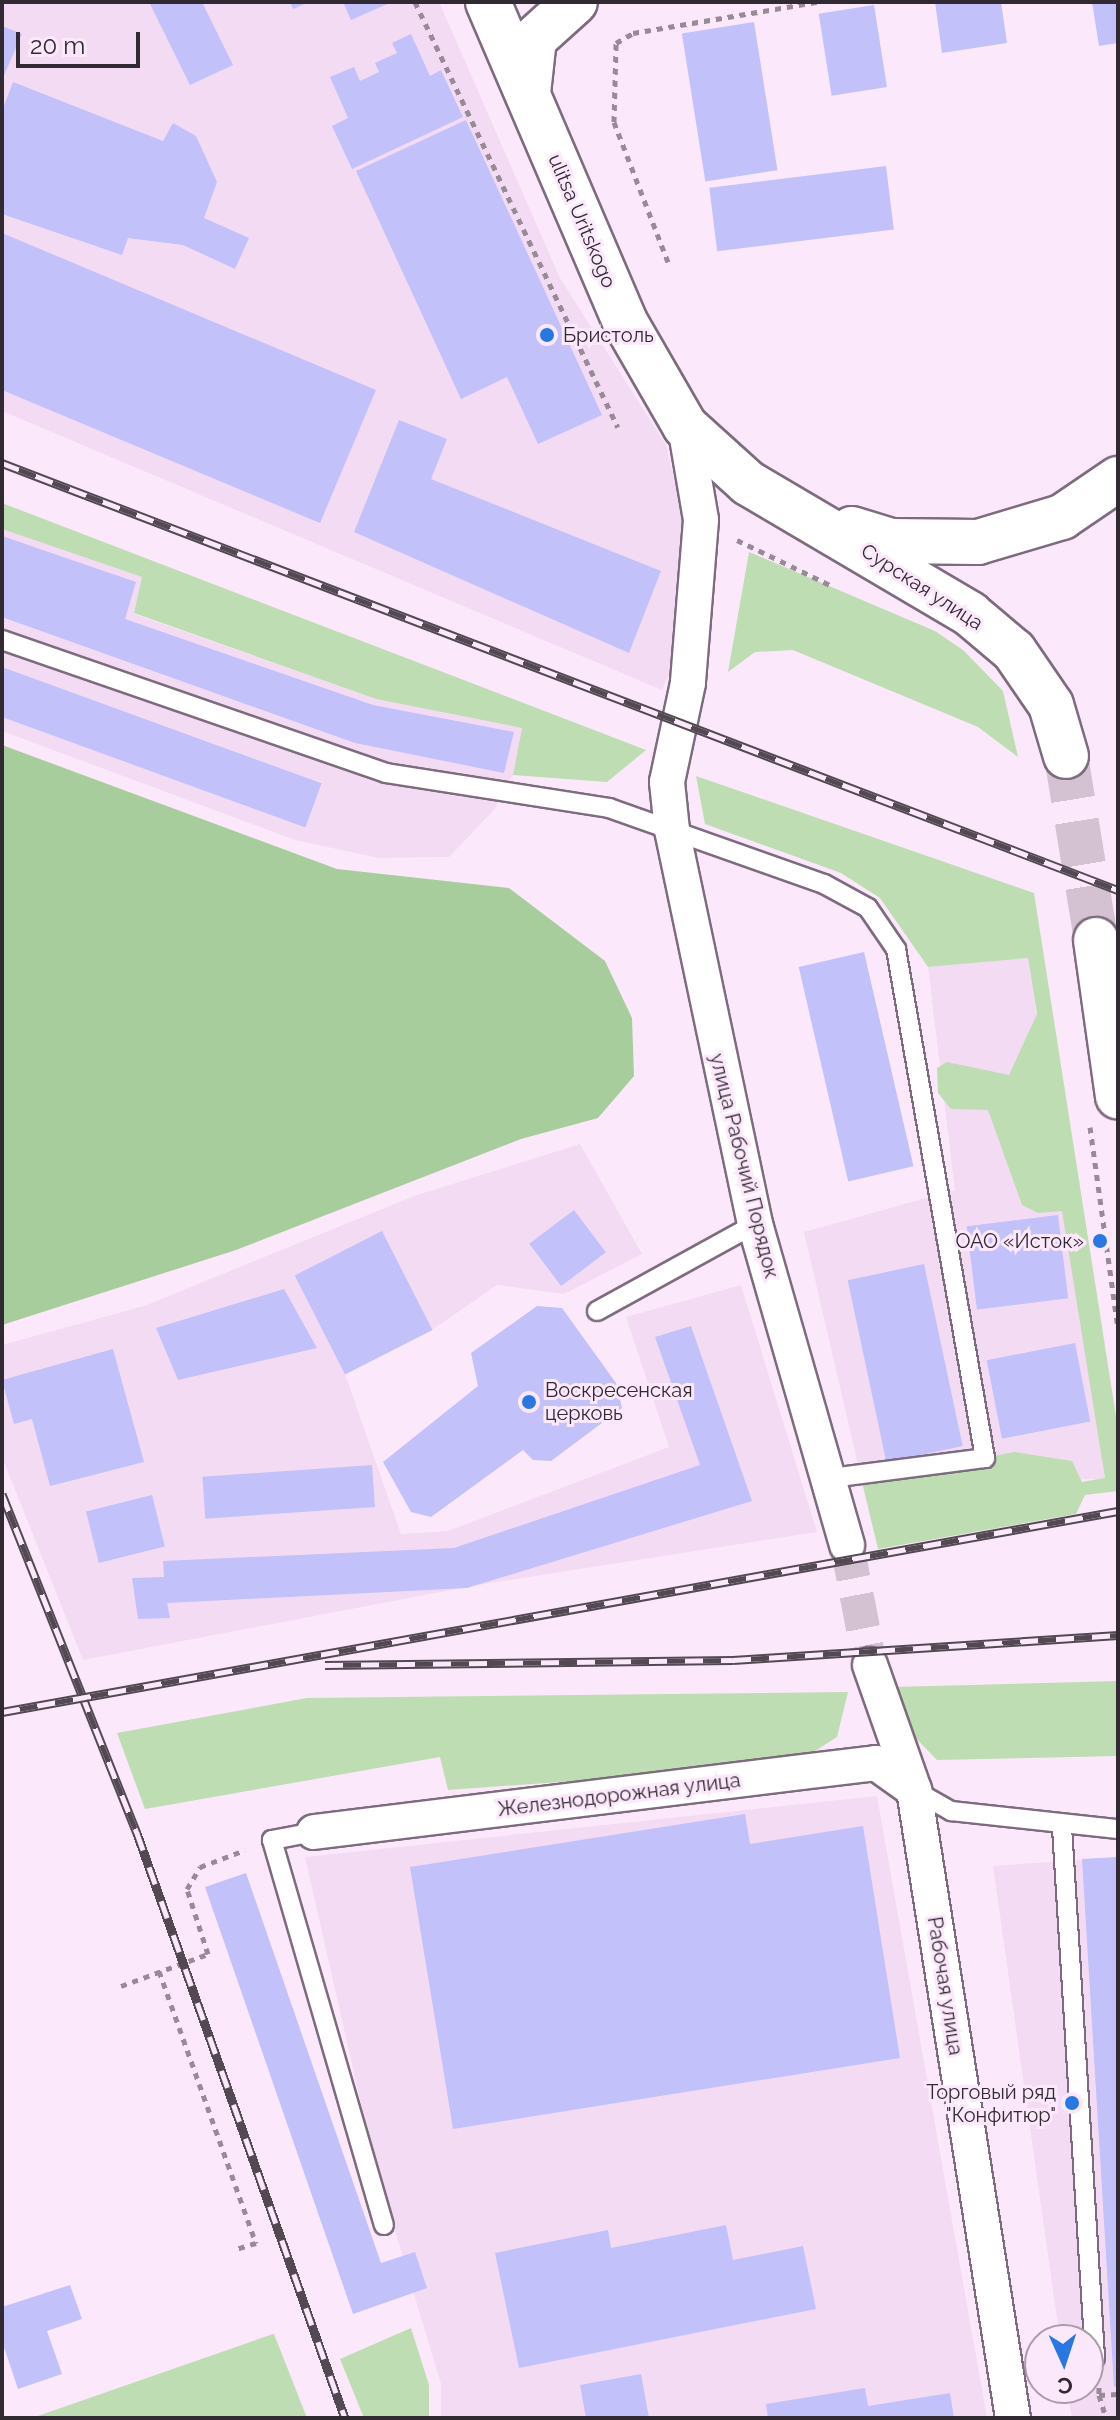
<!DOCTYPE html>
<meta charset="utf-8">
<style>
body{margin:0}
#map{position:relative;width:1120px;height:2420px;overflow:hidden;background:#fce8fb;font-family:Raleway,sans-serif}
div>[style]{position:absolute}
.built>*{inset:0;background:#f4dbf4}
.green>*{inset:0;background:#beddb3}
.forest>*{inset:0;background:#a8cd9c}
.building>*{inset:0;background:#c2c1f9;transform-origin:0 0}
.minor-tunnel>*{height:34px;margin-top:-17px;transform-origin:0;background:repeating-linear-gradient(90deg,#d4c2d3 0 34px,transparent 0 51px)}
.primary-tunnel>*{height:44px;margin-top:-22px;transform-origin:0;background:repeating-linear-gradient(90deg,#d4c2d3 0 44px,transparent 0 66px)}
.path>*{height:5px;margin-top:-2.5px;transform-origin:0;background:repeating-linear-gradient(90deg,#988a97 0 6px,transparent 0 12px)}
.roads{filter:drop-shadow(2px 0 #7d6c7d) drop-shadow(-2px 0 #7d6c7d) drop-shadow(0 2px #7d6c7d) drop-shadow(0 -2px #7d6c7d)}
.service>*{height:18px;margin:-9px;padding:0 9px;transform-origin:9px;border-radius:9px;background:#fff}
.minor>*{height:34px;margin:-17px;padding:0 17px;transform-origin:17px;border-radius:17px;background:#fff}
.primary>*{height:44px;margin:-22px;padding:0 22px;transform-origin:22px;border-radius:22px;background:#fff}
.rail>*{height:9px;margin-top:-4.5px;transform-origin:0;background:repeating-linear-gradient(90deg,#fce8fb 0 18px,#534953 0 36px);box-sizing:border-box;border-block:2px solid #534953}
.dots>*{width:22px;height:22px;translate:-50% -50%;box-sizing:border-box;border:4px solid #fce8fb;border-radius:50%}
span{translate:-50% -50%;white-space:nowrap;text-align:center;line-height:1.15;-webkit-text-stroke:6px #fce8fb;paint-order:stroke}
.street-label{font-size:20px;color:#322a32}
.poi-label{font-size:20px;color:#322a32}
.left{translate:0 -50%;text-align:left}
.right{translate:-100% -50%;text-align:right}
.frame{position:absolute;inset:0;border:4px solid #322a32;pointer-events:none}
.north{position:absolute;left:1024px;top:2324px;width:80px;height:80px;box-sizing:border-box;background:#fce8fb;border:2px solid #ab9cab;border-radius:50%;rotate:177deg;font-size:22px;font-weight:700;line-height:32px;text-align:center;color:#322a32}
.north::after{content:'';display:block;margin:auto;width:28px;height:36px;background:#2878e3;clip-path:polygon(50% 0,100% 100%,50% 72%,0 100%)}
.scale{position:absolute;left:16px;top:32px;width:124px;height:36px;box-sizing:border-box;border:4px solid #322a32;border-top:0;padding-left:10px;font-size:24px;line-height:28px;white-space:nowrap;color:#322a32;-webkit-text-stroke:6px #fce8fb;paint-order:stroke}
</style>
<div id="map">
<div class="built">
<div style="clip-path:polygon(2px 2px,439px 2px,560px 278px,666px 445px,681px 509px,685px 607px,677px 656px,662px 690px,2px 411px)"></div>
<div style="clip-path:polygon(2px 529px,142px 577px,134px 614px,376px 699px,522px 728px,513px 775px,494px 810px,449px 857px,379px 858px,295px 840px,2px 731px)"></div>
<div style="clip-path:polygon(1028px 958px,1105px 1479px,862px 1482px,804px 1232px,955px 1190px,928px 967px)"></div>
<div style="clip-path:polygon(580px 1144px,642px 1254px,564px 1294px,497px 1285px,432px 1330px,345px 1374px,401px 1534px,448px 1531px,669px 1447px,626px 1317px,741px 1285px,817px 1532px,472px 1586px,83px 1660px,2px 1457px,2px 1345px,144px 1306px,414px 1196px)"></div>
<div style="clip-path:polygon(877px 1796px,987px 2418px,441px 2418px,441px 2384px,374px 2161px,305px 1857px)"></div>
<div style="clip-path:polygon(1118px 1857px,1118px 2418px,1072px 2418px,1067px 2388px,1088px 2388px,1088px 2340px,1060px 2340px,993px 1866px)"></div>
</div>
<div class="green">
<div style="clip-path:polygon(2px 503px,646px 750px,607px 782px,513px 775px,522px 728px,376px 699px,134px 613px,142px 577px,2px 529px)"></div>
<div style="clip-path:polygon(749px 552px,935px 631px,963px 650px,1003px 691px,1018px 757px,978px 727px,793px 650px,755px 652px,728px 672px)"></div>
<div style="clip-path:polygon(696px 776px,1034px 893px,1118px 1429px,1118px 1491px,1085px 1495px,1076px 1514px,878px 1549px,862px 1482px,1014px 1452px,1072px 1461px,1082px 1482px,1105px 1478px,1062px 1211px,1038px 1213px,1022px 1205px,988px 1110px,951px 1109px,938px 1093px,937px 1068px,947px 1062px,1009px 1075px,1037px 1014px,1028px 958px,928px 967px,880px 898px,841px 873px,705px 824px)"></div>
<div style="clip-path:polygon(1118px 1681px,1118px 1756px,937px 1760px,908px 1730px,893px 1687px)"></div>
<div style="clip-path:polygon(848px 1692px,837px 1737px,793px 1765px,448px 1790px,440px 1757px,145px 1809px,117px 1733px,307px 1698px)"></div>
<div style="clip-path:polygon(411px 2328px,429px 2385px,429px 2418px,364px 2418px,340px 2359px)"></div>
<div style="clip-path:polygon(274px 2334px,307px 2418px,32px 2418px,273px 2334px)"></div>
</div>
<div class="forest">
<div style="clip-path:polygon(2px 745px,337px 869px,509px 888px,605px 961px,632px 1018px,634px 1076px,598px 1118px,521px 1139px,236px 1250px,2px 1325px)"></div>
</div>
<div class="building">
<div style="clip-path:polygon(149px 2px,202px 2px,233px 65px,190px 85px)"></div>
<div style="clip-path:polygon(290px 2px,309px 2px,293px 9px)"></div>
<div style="clip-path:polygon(343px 2px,392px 2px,351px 20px)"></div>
<div style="clip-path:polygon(935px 2px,1001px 2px,1007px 43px,942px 53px)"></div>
<div style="clip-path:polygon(1092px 2px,1118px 2px,1118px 43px,1099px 46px)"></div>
<div style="left:874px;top:5px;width:83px;height:56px;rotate:81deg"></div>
<div style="left:754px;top:22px;width:150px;height:73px;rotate:81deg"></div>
<div style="clip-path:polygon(2px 26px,22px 34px,2px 80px)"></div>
<div style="clip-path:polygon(411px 34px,430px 76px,441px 70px,463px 117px,352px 169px,332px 126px,348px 118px,330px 77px,354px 67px,360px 81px,379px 72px,375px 63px,397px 53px,392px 43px)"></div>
<div style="clip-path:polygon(13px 82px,163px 141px,173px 123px,196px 136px,217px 182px,204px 218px,249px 238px,235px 269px,183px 245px,128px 238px,122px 255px,2px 214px,2px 111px)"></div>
<div style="clip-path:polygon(466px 120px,602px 415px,538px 444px,507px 377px,461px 399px,356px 171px)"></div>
<div style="left:886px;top:166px;width:64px;height:178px;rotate:83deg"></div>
<div style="clip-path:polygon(2px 233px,376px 390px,320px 523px,2px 390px)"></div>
<div style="clip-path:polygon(399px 420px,447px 439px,431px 479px,661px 571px,629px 653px,354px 532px)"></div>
<div style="clip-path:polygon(2px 536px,136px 582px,125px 619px,373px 705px,514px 732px,504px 773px,355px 743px,2px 617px)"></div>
<div style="left:2px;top:667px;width:340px;height:47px;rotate:20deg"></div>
<div style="left:864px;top:952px;width:220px;height:67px;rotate:77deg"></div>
<div style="left:574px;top:1210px;width:53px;height:56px;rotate:53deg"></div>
<div style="left:1058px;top:1215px;width:84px;height:92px;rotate:83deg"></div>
<div style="left:382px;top:1231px;width:111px;height:98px;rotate:63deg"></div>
<div style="left:924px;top:1264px;width:186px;height:78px;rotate:78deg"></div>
<div style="clip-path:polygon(284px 1289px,317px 1348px,178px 1380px,156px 1328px)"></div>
<div style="clip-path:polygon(537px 1306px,562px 1308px,616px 1383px,622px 1408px,551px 1461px,533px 1460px,523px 1450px,431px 1517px,411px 1512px,383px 1462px,478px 1386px,471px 1353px)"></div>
<div style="clip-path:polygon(691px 1326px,752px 1501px,467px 1588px,167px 1603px,170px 1618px,138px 1619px,132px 1578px,164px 1577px,163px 1561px,454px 1548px,700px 1465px,655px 1337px)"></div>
<div style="left:1075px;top:1343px;width:80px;height:90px;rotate:79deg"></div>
<div style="clip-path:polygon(113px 1349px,144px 1462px,50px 1486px,32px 1419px,14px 1424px,2px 1380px)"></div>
<div style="left:372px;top:1465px;width:42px;height:170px;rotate:86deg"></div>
<div style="left:152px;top:1495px;width:53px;height:68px;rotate:76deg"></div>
<div style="clip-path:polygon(745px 1814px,750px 1844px,863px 1826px,900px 2058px,453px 2129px,410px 1867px)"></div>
<div style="clip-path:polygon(1118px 1857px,1118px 2386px,1114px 2387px,1082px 1859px)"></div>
<div style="clip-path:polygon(246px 1873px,381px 2263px,415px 2252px,427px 2288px,353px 2314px,205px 1887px)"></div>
<div style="clip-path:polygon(726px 2225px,733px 2260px,803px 2246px,816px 2309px,519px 2368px,495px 2253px,608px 2230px,611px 2248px)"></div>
<div style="clip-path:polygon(70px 2285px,82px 2319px,47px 2331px,62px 2374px,18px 2389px,2px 2341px,2px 2307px)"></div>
<div style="clip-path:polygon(641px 2374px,649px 2418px,586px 2418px,580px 2385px)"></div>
<div style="clip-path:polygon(865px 2388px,868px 2406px,950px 2393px,954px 2418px,768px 2418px,766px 2404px)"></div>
</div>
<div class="minor-tunnel">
<div style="left:847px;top:1545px;width:122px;rotate:79.1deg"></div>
</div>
<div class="primary-tunnel">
<div style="left:1066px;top:756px;width:186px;rotate:80.7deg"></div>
</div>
<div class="path">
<div style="left:415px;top:2px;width:471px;rotate:64.5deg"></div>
<div style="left:668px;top:262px;width:150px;rotate:-111.1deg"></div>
<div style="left:614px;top:122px;width:79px;rotate:-88.5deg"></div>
<div style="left:616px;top:43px;width:20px;rotate:-30deg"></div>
<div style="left:633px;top:33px;width:187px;rotate:-9.6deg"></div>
<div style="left:737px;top:540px;width:106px;rotate:25.8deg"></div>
<div style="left:1090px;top:1127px;width:203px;rotate:82.1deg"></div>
<div style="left:159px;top:1971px;width:289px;rotate:70.4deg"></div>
<div style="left:256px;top:2243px;width:21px;rotate:163deg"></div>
<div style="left:121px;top:1986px;width:93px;rotate:-20.2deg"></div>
<div style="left:208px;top:1954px;width:68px;rotate:-107.9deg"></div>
<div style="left:187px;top:1889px;width:26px;rotate:-59deg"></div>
<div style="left:200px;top:1867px;width:48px;rotate:-20.7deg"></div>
<div style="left:1099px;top:2387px;width:8px;rotate:90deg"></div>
<div style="left:1099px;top:2395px;width:19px;rotate:-3deg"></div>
<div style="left:1099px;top:2395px;width:24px;rotate:73deg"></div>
</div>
<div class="roads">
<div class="service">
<div style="left:2px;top:640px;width:406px;rotate:19.1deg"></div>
<div style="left:386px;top:773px;width:226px;rotate:8.9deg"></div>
<div style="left:609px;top:808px;width:228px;rotate:19.5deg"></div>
<div style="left:824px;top:884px;width:50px;rotate:28.6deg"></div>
<div style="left:868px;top:908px;width:50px;rotate:55.7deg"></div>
<div style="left:896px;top:949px;width:517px;rotate:80.08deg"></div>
<div style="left:985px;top:1458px;width:154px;rotate:172.6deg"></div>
<div style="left:597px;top:1311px;width:180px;rotate:-28.8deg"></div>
<div style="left:914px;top:1790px;width:43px;rotate:29.6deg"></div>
<div style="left:951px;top:1811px;width:168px;rotate:6.2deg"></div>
<div style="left:1062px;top:1827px;width:532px;rotate:86.44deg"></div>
<div style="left:314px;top:1832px;width:43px;rotate:169.2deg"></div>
<div style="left:272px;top:1840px;width:401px;rotate:73.8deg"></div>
</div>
<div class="minor">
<div style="left:685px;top:426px;width:95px;rotate:80.3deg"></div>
<div style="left:701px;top:520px;width:164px;rotate:94.6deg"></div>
<div style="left:688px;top:683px;width:101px;rotate:102deg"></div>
<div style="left:667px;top:782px;width:48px;rotate:84.1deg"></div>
<div style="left:672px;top:830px;width:403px;rotate:78.1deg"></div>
<div style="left:755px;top:1224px;width:334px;rotate:74deg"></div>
<div style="left:870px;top:1665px;width:133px;rotate:70.6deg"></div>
<div style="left:914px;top:1790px;width:636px;rotate:81.04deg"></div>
<div style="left:314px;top:1832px;width:566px;rotate:-7deg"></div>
<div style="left:876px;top:1763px;width:47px;rotate:35.4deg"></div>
</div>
<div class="primary">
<div style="left:488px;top:2px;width:348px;rotate:66.8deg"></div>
<div style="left:625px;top:322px;width:120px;rotate:60deg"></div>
<div style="left:685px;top:426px;width:85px;rotate:42.1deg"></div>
<div style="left:748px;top:483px;width:258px;rotate:30.5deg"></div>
<div style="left:970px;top:614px;width:57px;rotate:40.1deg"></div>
<div style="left:1014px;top:651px;width:65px;rotate:55.6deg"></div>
<div style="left:1051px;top:705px;width:53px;rotate:73.6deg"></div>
<div style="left:528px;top:93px;width:54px;rotate:-83.7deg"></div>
<div style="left:534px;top:39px;width:55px;rotate:-42.1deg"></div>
<div style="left:852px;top:529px;width:41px;rotate:17.1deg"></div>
<div style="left:891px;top:541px;width:87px;rotate:0.7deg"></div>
<div style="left:978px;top:542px;width:88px;rotate:-16.6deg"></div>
<div style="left:1062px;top:517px;width:68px;rotate:-34.2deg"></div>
<div style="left:1096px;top:940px;width:158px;rotate:82deg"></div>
</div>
</div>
<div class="rail">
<div style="left:2px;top:463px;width:1195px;rotate:20.94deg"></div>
<div style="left:2px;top:1494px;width:365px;rotate:68.3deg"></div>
<div style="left:137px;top:1833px;width:621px;rotate:70.43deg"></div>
<div style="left:325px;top:1665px;width:408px;rotate:-0.7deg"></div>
<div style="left:733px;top:1660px;width:386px;rotate:-3.7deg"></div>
<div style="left:2px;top:1712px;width:1134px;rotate:-10.21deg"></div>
</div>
<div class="dots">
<div style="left:547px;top:335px;background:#2878e3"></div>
<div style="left:1100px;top:1241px;background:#2878e3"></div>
<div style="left:529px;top:1402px;background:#2878e3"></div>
<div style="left:1072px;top:2103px;background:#2878e3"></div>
</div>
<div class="street-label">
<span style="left:582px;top:221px;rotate:67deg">ulitsa Uritskogo</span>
<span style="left:922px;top:587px;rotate:33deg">Сурская улица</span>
<span style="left:744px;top:1166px;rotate:76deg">улица Рабочий Порядок</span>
<span style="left:619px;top:1795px;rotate:-7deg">Железнодорожная улица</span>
<span style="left:945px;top:1986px;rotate:81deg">Рабочая улица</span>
</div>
<div class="poi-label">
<span class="left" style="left:563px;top:335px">Бристоль</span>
<span class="right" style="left:1084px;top:1241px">ОАО «Исток»</span>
<span class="left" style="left:545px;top:1402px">Воскресенская<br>церковь</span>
<span class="right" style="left:1056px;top:2104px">Торговый ряд<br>"Конфитюр"</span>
</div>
<div class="frame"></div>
<div class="north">С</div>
<div class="scale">20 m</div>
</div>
